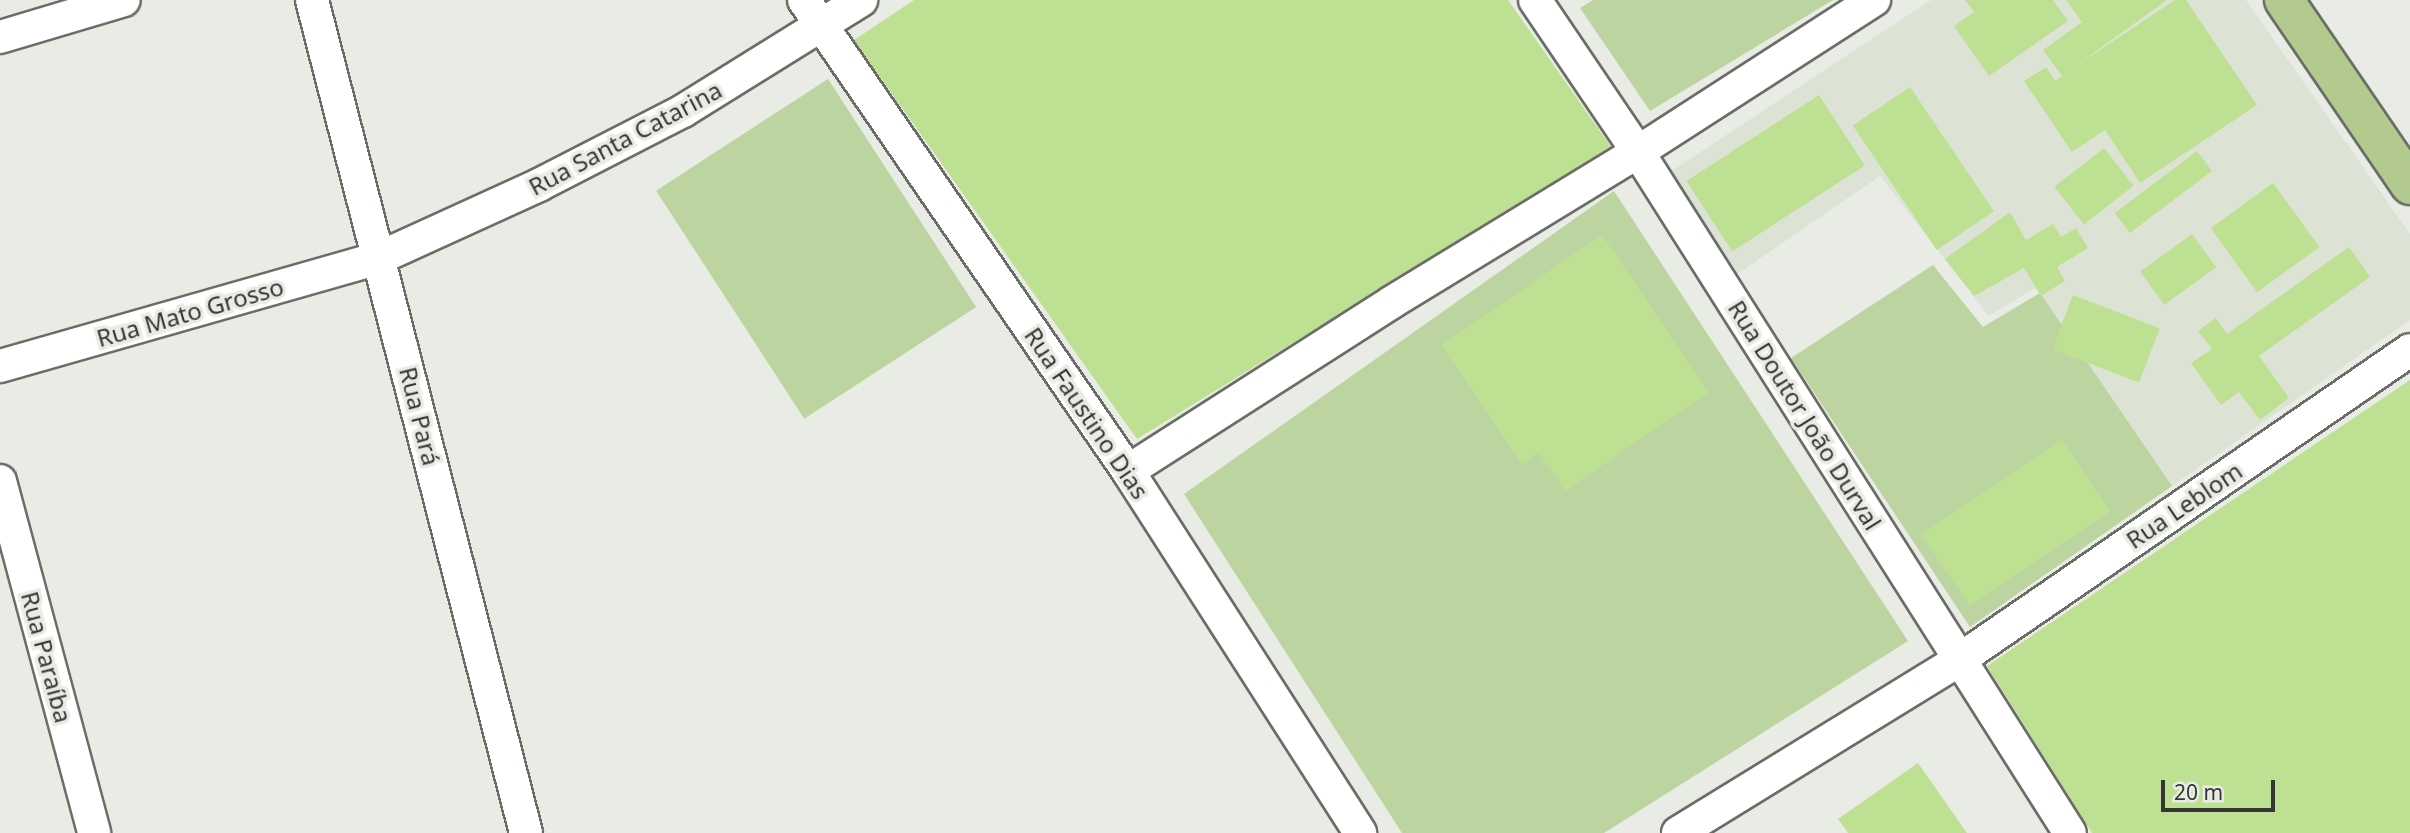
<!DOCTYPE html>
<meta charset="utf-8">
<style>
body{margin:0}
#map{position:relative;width:2410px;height:833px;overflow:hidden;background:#e9ece4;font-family:"Noto Sans",sans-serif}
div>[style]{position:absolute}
.built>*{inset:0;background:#dce3d4}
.green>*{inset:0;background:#bcd49f;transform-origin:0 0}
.building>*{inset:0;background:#bee093;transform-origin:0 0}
.roads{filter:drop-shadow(2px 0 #6a6e67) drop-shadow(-2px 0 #6a6e67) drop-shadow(0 2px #6a6e67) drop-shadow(0 -2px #6a6e67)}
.minor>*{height:32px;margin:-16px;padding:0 16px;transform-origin:16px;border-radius:16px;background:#fff}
.primary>*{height:38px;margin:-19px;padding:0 19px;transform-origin:19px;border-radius:19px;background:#b2ca8e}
span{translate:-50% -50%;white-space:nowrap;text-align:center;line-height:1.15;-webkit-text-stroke:7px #e9ece4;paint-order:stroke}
.street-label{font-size:24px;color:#353633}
.scale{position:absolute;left:2161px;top:780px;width:114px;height:32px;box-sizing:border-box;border:4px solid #353633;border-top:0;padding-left:9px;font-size:21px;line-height:24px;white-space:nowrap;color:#353633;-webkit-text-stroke:5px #e9ece4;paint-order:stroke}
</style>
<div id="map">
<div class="built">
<div style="clip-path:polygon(1931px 0,2246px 0,2410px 234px,2410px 320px,2172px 486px,2035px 288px,1989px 316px,1880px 176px,1733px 277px,1667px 174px)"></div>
</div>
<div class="green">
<div style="clip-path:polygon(1593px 0,1833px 0,1650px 111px,1580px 8px)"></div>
<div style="left:828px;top:79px;width:272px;height:205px;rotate:57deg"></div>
<div style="clip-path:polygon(1614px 191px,1908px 641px,1604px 833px,1402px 833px,1184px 494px)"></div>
<div style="clip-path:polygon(1933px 265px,1983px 327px,2040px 293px,2172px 486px,1970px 627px,1791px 358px)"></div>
</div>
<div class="building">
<div style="clip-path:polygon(914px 0,1508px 0,1611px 147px,1137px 439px,854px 40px)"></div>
<div style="clip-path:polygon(1965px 0,2053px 0,2068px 21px,1989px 76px,1954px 26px,1974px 12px)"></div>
<div style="clip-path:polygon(2066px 0,2167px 0,2074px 67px,2175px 0,2186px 0,2257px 105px,2140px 183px,2105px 130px,2072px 152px,2024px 81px,2046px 67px,2055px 81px,2062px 76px,2043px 50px,2082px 22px)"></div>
<div style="left:1910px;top:87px;width:150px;height:69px;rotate:56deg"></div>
<div style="left:1819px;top:95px;width:84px;height:158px;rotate:57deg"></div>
<div style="left:2104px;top:148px;width:48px;height:63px;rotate:52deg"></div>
<div style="left:2197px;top:151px;width:25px;height:103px;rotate:53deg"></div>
<div style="left:2273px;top:183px;width:79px;height:77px;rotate:54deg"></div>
<div style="clip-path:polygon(2010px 212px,2026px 240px,2053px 224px,2061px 237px,2076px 228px,2088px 248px,2057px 267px,2065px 281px,2041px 296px,2024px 268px,1974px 296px,1945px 259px)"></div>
<div style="left:2192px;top:234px;width:41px;height:64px;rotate:54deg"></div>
<div style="clip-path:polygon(1602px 235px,1709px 392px,1565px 491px,1539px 453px,1522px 464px,1441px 345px)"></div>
<div style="clip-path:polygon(2349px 247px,2370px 277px,2259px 356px,2289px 398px,2260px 420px,2239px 392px,2221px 405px,2191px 363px,2212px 349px,2198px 331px,2216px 318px,2227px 334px)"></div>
<div style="left:2073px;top:295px;width:93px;height:58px;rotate:21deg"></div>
<div style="clip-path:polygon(2410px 380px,2410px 833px,2092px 833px,1987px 666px)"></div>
<div style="left:2062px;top:439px;width:87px;height:170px;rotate:56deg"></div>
<div style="clip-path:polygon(1918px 763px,1967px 833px,1848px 833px,1838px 819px)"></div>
</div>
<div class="roads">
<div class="minor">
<div style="left:312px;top:0;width:860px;rotate:75.59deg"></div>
<div style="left:804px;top:0;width:572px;rotate:55.48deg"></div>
<div style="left:1128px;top:471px;width:430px;rotate:57.3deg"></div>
<div style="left:1535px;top:0;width:184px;rotate:55.9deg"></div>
<div style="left:1638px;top:152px;width:806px;rotate:57.61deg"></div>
<div style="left:0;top:37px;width:129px;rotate:-16.6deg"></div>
<div style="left:0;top:366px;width:394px;rotate:-15.9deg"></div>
<div style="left:379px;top:258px;width:176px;rotate:-24.5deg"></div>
<div style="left:539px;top:185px;width:162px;rotate:-27.2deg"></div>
<div style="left:683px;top:111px;width:210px;rotate:-31.9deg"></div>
<div style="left:1128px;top:471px;width:313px;rotate:-32.6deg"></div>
<div style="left:1392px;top:302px;width:288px;rotate:-31.4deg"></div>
<div style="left:1638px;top:152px;width:281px;rotate:-32.8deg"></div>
<div style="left:0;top:481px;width:364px;rotate:75deg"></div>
<div style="left:1678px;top:833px;width:330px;rotate:-31.6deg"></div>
<div style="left:1959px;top:660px;width:547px;rotate:-34.5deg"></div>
</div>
<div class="primary">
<div style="left:2284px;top:0;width:224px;rotate:55.7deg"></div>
</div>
</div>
<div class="street-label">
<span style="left:625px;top:138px;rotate:-28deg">Rua Santa Catarina</span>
<span style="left:190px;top:312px;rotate:-16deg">Rua Mato Grosso</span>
<span style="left:1087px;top:413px;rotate:56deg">Rua Faustino Dias</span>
<span style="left:1805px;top:415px;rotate:58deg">Rua Doutor João Durval</span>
<span style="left:420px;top:416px;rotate:76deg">Rua Pará</span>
<span style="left:2184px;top:505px;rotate:-34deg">Rua Leblom</span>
<span style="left:47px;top:657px;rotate:75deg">Rua Paraíba</span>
</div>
<div class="scale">20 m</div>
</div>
